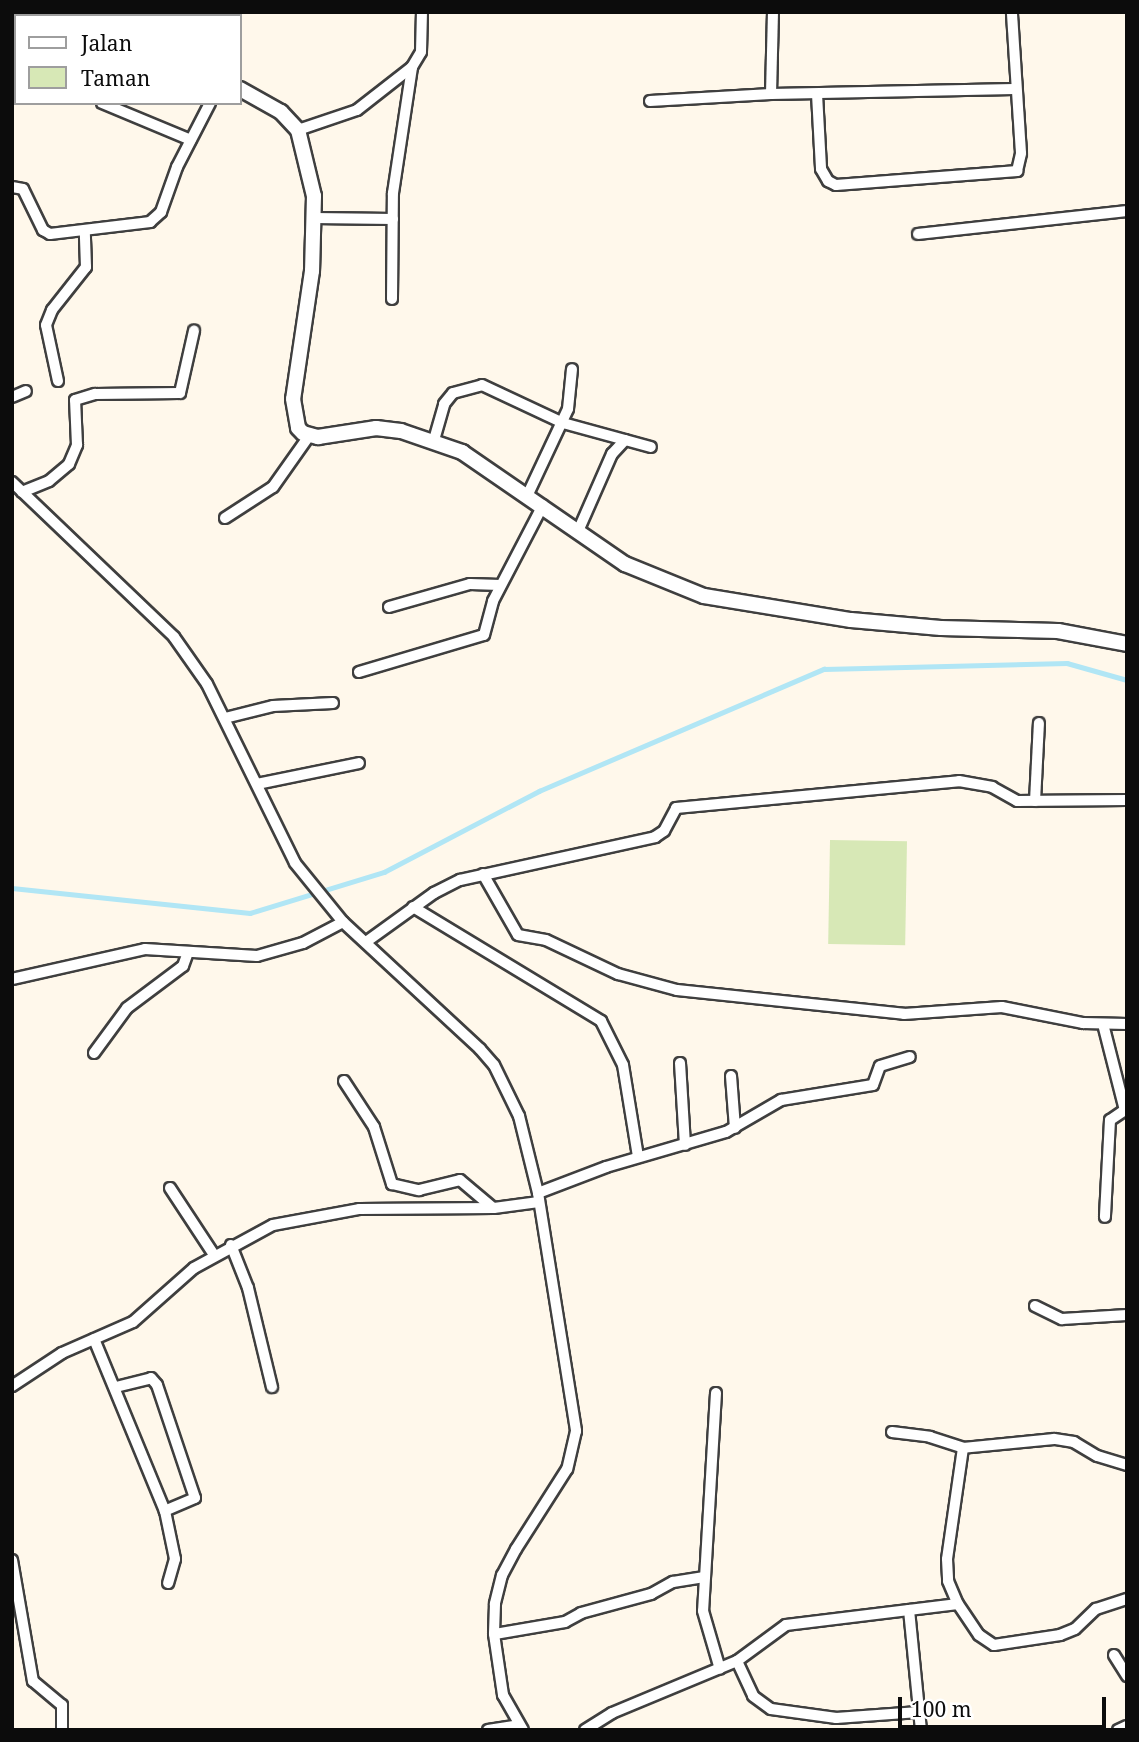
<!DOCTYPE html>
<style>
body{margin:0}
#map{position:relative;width:1139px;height:1742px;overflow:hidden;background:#fff8eb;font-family:"Noto Serif",serif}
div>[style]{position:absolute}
.green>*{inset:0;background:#d7e8b6;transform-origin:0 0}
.stream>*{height:4.5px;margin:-2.25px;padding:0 2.25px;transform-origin:2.25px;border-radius:2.25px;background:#b1e6f5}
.roads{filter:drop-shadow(2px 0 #3f3f3f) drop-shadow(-2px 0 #3f3f3f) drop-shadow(0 2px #3f3f3f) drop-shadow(0 -2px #3f3f3f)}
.minor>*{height:10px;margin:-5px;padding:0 5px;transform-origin:5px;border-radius:5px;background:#fff}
.tertiary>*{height:14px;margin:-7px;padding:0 7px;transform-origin:7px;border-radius:7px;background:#fff}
span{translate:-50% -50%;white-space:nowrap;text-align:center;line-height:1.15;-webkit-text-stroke:7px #fff;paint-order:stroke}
.frame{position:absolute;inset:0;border:14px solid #0c0c0c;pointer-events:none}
.legend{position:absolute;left:14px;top:14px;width:228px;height:91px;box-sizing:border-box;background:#fff;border:2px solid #9e9e9e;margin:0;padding:9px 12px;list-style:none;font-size:21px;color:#0c0c0c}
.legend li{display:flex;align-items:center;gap:14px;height:35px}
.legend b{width:35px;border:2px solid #9e9e9e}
.scale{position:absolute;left:898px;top:1697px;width:208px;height:32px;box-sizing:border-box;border:4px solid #0c0c0c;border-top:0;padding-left:9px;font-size:21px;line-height:24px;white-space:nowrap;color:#0c0c0c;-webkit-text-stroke:5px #fff;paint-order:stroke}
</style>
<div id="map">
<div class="green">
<div style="left:830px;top:840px;width:77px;height:104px;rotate:1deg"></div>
</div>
<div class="stream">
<div style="left:12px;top:888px;width:239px;rotate:6deg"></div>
<div style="left:250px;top:913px;width:140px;rotate:-17deg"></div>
<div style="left:384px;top:872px;width:175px;rotate:-27.6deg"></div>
<div style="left:539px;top:791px;width:310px;rotate:-23.2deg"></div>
<div style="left:824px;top:669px;width:243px;rotate:-1.4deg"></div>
<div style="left:1067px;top:663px;width:62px;rotate:15.8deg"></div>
</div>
<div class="roads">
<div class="minor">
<div style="left:773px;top:12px;width:82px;rotate:91.4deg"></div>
<div style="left:771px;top:94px;width:243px;rotate:-1.2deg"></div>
<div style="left:817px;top:94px;width:75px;rotate:86.9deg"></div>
<div style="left:821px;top:169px;width:14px;rotate:60deg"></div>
<div style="left:828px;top:181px;width:9px;rotate:27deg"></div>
<div style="left:836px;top:185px;width:182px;rotate:-4.4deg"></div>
<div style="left:1017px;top:171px;width:18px;rotate:-77deg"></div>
<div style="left:1021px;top:153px;width:141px;rotate:-93.7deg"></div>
<div style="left:650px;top:101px;width:121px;rotate:-3.3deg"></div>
<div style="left:102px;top:103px;width:96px;rotate:22.6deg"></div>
<div style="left:298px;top:130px;width:62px;rotate:-18.7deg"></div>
<div style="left:357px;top:110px;width:70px;rotate:-38deg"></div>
<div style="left:412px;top:67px;width:17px;rotate:-59deg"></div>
<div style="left:421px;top:52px;width:40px;rotate:-88.6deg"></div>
<div style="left:12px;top:187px;width:11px;rotate:10deg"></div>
<div style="left:23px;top:189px;width:46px;rotate:64deg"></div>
<div style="left:43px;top:230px;width:8px;rotate:30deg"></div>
<div style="left:50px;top:234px;width:101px;rotate:-6.8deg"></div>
<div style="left:150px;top:222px;width:15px;rotate:-42deg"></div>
<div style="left:161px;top:212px;width:48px;rotate:-70.4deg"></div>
<div style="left:177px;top:167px;width:72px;rotate:-62.7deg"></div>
<div style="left:314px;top:218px;width:79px;rotate:0.7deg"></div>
<div style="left:918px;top:234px;width:210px;rotate:-6.3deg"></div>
<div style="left:392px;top:299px;width:106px;rotate:-89.5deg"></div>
<div style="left:393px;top:193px;width:127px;rotate:-81.4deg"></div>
<div style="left:58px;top:381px;width:57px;rotate:-102.1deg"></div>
<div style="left:46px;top:325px;width:16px;rotate:-68deg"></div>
<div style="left:52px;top:310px;width:55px;rotate:-51.7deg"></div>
<div style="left:86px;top:267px;width:36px;rotate:-92deg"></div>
<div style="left:12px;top:397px;width:15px;rotate:-23deg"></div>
<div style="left:434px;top:440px;width:37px;rotate:-74deg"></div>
<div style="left:444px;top:404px;width:14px;rotate:-51deg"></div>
<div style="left:453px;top:393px;width:30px;rotate:-15deg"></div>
<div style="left:482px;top:385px;width:89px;rotate:25.1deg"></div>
<div style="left:563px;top:423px;width:91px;rotate:15.3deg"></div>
<div style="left:12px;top:482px;width:224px;rotate:43.7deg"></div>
<div style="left:174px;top:637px;width:57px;rotate:54.9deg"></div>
<div style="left:207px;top:684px;width:199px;rotate:63.8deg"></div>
<div style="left:295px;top:863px;width:76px;rotate:50.9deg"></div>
<div style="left:343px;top:922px;width:187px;rotate:42.8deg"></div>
<div style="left:480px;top:1049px;width:21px;rotate:49deg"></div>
<div style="left:494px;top:1065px;width:57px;rotate:63.9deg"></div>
<div style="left:519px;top:1116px;width:79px;rotate:76.1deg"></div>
<div style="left:538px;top:1193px;width:241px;rotate:80.9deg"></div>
<div style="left:576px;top:1431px;width:39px;rotate:103deg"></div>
<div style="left:567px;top:1469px;width:95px;rotate:122.5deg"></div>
<div style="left:516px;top:1549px;width:30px;rotate:118deg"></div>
<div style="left:502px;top:1575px;width:30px;rotate:104deg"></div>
<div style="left:495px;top:1604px;width:30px;rotate:92deg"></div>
<div style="left:494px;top:1634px;width:62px;rotate:81.6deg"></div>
<div style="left:503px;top:1695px;width:40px;rotate:60.3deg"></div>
<div style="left:22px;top:492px;width:29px;rotate:-22deg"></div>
<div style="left:49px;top:481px;width:26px;rotate:-40deg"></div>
<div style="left:69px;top:464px;width:21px;rotate:-67deg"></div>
<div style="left:77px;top:445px;width:45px;rotate:-92.5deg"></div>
<div style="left:75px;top:400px;width:21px;rotate:-17deg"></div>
<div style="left:95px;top:394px;width:85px;rotate:-0.7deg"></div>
<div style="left:180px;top:393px;width:64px;rotate:-77.3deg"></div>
<div style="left:528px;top:494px;width:94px;rotate:-64.8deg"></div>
<div style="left:568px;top:409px;width:40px;rotate:-84.3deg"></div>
<div style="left:225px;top:518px;width:57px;rotate:-32.9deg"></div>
<div style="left:273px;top:487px;width:62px;rotate:-54.8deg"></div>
<div style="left:579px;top:529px;width:82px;rotate:-66.3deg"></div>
<div style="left:612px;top:454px;width:19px;rotate:-47deg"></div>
<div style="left:389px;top:607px;width:84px;rotate:-15.9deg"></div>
<div style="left:470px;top:584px;width:30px;rotate:2deg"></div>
<div style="left:359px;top:672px;width:130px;rotate:-16.5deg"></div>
<div style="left:484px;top:635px;width:35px;rotate:-75deg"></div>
<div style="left:493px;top:601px;width:108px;rotate:-62.5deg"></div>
<div style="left:225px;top:718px;width:49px;rotate:-14deg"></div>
<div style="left:273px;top:706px;width:60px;rotate:-2.9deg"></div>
<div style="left:257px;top:784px;width:104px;rotate:-11.6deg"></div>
<div style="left:1035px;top:801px;width:78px;rotate:-87.1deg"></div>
<div style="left:483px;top:874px;width:70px;rotate:60.2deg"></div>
<div style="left:518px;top:935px;width:28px;rotate:10deg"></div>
<div style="left:546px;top:940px;width:80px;rotate:25.3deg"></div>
<div style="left:618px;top:974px;width:61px;rotate:15.2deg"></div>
<div style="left:677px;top:990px;width:228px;rotate:6deg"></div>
<div style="left:904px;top:1014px;width:98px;rotate:-4.1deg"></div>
<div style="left:1002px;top:1007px;width:83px;rotate:11.2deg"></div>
<div style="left:1083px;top:1023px;width:44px;rotate:1.3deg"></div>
<div style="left:413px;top:907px;width:220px;rotate:31.2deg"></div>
<div style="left:601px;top:1021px;width:49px;rotate:63.4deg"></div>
<div style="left:623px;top:1065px;width:93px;rotate:80.7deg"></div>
<div style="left:366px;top:942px;width:84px;rotate:-35.8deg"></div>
<div style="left:434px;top:893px;width:29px;rotate:-27deg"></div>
<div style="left:460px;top:880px;width:200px;rotate:-12.4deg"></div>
<div style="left:655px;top:837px;width:11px;rotate:-34deg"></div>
<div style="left:664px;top:831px;width:26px;rotate:-62deg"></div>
<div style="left:676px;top:808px;width:284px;rotate:-5.4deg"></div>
<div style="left:959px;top:781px;width:34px;rotate:10deg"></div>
<div style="left:992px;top:787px;width:29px;rotate:29deg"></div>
<div style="left:1017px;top:801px;width:110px;rotate:-0.5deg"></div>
<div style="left:12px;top:979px;width:136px;rotate:-12.7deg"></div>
<div style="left:145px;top:949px;width:112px;rotate:3.6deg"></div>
<div style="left:257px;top:956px;width:48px;rotate:-15.8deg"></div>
<div style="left:303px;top:943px;width:45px;rotate:-27.7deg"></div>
<div style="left:1103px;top:1024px;width:89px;rotate:75.7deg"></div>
<div style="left:1125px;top:1110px;width:18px;rotate:146deg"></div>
<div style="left:1110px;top:1120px;width:97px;rotate:93deg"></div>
<div style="left:94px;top:1053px;width:56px;rotate:-53.7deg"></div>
<div style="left:127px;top:1008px;width:70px;rotate:-36.9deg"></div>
<div style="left:183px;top:966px;width:15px;rotate:-70deg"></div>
<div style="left:680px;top:1063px;width:82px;rotate:86.5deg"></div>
<div style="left:731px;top:1076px;width:52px;rotate:85.6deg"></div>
<div style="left:344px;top:1081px;width:55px;rotate:56.9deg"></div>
<div style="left:374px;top:1127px;width:60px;rotate:72.5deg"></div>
<div style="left:392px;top:1184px;width:28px;rotate:13deg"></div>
<div style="left:419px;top:1190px;width:42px;rotate:-13.7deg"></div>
<div style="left:460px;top:1180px;width:42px;rotate:40.2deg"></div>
<div style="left:170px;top:1188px;width:80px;rotate:56.7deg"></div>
<div style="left:538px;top:1193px;width:73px;rotate:-20.9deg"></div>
<div style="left:606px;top:1167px;width:125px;rotate:-16.3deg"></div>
<div style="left:726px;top:1132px;width:64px;rotate:-30.2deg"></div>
<div style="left:781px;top:1100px;width:93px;rotate:-9.3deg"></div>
<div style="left:873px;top:1085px;width:20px;rotate:-70deg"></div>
<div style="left:880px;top:1066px;width:31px;rotate:-17deg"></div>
<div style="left:231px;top:1245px;width:46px;rotate:68.4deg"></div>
<div style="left:248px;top:1288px;width:102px;rotate:76.4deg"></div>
<div style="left:1035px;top:1306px;width:30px;rotate:26deg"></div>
<div style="left:1062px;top:1319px;width:65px;rotate:-3.5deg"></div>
<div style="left:94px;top:1339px;width:186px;rotate:67.6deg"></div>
<div style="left:165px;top:1511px;width:49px;rotate:78.2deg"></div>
<div style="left:175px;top:1559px;width:25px;rotate:106deg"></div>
<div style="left:12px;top:1386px;width:60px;rotate:-33.4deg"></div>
<div style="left:62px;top:1353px;width:77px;rotate:-23.6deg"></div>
<div style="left:133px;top:1322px;width:81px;rotate:-41.5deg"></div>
<div style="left:194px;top:1268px;width:90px;rotate:-28.6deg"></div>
<div style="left:273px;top:1225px;width:87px;rotate:-10.5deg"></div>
<div style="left:359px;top:1209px;width:135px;rotate:-0.4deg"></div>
<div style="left:494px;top:1208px;width:45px;rotate:-7.6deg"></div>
<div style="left:116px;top:1387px;width:36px;rotate:-14deg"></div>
<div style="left:151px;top:1378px;width:9px;rotate:49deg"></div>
<div style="left:157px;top:1385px;width:119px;rotate:71.4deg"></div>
<div style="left:195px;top:1498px;width:33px;rotate:157deg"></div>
<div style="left:716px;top:1393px;width:218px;rotate:93.4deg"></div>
<div style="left:703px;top:1611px;width:60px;rotate:73.7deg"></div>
<div style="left:892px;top:1432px;width:38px;rotate:7deg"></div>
<div style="left:930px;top:1437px;width:35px;rotate:18deg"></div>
<div style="left:1127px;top:1465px;width:31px;rotate:-163deg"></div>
<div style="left:1097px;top:1456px;width:27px;rotate:-149deg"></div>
<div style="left:1074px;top:1442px;width:20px;rotate:-171deg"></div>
<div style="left:1054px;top:1439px;width:91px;rotate:174.4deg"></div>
<div style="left:963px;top:1448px;width:112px;rotate:98.2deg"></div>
<div style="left:947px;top:1559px;width:22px;rotate:87deg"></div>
<div style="left:948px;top:1581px;width:25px;rotate:67deg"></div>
<div style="left:958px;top:1604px;width:37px;rotate:56deg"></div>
<div style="left:979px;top:1635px;width:18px;rotate:34deg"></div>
<div style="left:994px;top:1645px;width:67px;rotate:-8.6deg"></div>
<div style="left:1060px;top:1635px;width:16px;rotate:-22deg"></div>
<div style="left:1075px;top:1629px;width:29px;rotate:-44deg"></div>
<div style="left:1096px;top:1609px;width:33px;rotate:-18deg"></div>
<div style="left:12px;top:1560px;width:123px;rotate:80.2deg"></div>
<div style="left:33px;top:1681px;width:38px;rotate:40deg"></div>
<div style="left:62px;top:1705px;width:25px;rotate:90deg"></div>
<div style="left:909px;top:1610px;width:121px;rotate:84.3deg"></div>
<div style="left:495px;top:1634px;width:71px;rotate:-9.7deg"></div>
<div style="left:565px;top:1622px;width:18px;rotate:-29deg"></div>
<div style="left:581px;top:1613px;width:73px;rotate:-15.2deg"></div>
<div style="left:651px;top:1594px;width:25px;rotate:-29deg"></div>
<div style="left:673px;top:1582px;width:30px;rotate:-9deg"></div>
<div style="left:1114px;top:1655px;width:25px;rotate:58deg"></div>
<div style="left:737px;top:1661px;width:38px;rotate:65deg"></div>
<div style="left:753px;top:1696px;width:22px;rotate:36deg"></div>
<div style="left:771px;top:1709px;width:66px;rotate:7.9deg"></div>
<div style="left:836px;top:1718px;width:83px;rotate:-4.1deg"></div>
<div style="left:488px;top:1730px;width:31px;rotate:-9deg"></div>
<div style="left:585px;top:1730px;width:32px;rotate:-32deg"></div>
<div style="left:612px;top:1713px;width:135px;rotate:-22.6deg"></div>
<div style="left:737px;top:1661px;width:61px;rotate:-36.3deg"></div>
<div style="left:786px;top:1625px;width:173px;rotate:-7deg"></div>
<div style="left:1118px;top:1730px;width:10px;rotate:-24deg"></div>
</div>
<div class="tertiary">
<div style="left:108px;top:12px;width:7px;rotate:34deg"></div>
<div style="left:240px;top:89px;width:47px;rotate:29.3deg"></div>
<div style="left:281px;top:112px;width:25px;rotate:47deg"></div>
<div style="left:298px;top:130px;width:68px;rotate:76.4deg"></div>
<div style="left:314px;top:196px;width:75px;rotate:91.5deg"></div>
<div style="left:312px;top:271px;width:129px;rotate:98.4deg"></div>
<div style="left:293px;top:399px;width:29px;rotate:80deg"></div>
<div style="left:298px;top:428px;width:7px;rotate:45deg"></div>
<div style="left:303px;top:433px;width:16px;rotate:15deg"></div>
<div style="left:318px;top:437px;width:59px;rotate:-8.8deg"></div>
<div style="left:376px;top:428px;width:25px;rotate:7deg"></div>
<div style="left:401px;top:431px;width:65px;rotate:19deg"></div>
<div style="left:462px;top:452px;width:198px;rotate:34.5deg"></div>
<div style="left:625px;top:564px;width:85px;rotate:22.1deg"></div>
<div style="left:704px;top:596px;width:149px;rotate:9.3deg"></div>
<div style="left:851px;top:620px;width:90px;rotate:5.1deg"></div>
<div style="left:941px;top:628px;width:117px;rotate:1.5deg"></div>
<div style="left:1058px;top:631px;width:70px;rotate:10.7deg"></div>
</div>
</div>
<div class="frame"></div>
<ul class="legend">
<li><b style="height:9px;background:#fff"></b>Jalan</li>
<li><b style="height:19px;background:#d7e8b6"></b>Taman</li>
</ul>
<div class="scale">100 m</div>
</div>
